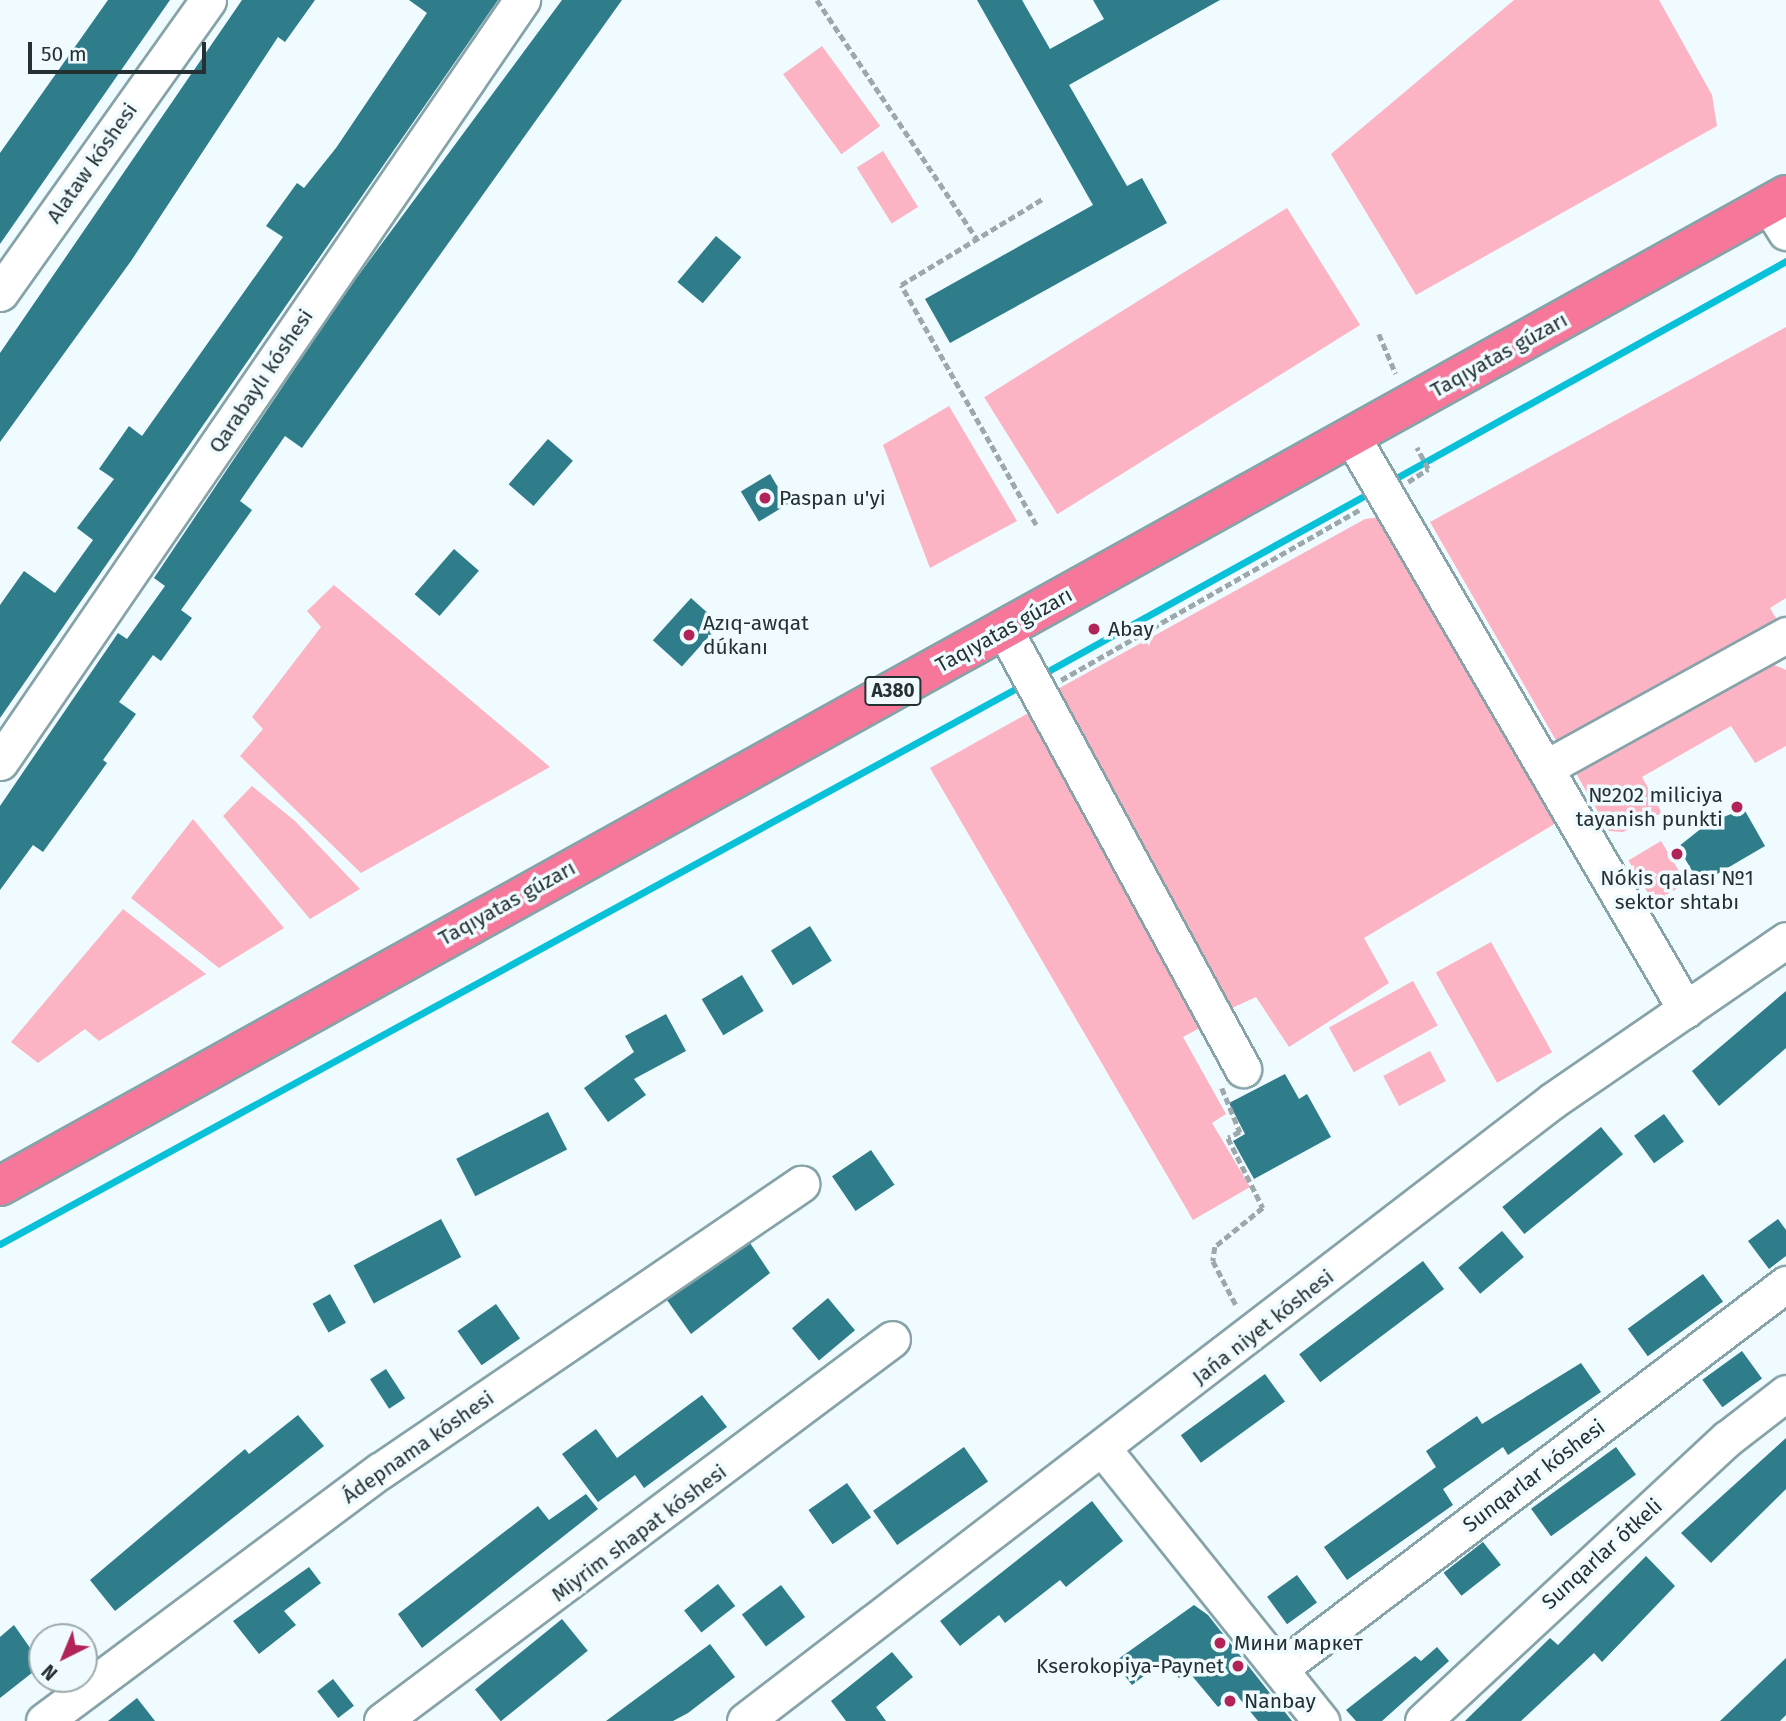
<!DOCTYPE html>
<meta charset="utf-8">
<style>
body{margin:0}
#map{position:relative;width:1786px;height:1721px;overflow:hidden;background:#effbfe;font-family:"Fira Sans",sans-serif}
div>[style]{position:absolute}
.green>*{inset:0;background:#fcb3c3;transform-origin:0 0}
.stream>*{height:7px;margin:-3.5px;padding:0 3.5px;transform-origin:3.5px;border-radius:3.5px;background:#09c0d9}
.building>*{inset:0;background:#2f7c8a;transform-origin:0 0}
.path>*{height:4.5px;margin-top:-2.25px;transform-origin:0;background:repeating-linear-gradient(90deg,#9ca8ab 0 7px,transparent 0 10.5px)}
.roads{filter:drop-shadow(2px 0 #86a3a9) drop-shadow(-2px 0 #86a3a9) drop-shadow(0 2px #86a3a9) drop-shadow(0 -2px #86a3a9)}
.minor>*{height:35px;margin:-17.5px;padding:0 17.5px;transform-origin:17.5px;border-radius:17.5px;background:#fff}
.highway>*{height:38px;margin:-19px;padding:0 19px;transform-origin:19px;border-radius:19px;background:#f7779a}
.dots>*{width:19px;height:19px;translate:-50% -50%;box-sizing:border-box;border:4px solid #effbfe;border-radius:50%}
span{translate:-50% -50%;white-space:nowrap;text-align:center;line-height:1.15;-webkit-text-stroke:7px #effbfe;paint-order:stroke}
.shield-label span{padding:2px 5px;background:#effbfe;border:2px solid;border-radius:5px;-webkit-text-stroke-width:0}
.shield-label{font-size:19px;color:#243032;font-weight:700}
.street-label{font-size:21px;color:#243032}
.poi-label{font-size:21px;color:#243032}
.left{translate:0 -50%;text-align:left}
.right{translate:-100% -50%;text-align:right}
.north{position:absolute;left:28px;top:1623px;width:70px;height:70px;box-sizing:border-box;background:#effbfe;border:2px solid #9eaaac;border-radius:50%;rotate:223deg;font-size:19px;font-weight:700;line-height:28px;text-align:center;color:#243032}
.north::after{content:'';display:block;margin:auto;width:24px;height:32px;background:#b22358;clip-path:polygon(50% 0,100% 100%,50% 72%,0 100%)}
.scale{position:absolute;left:28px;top:42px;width:178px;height:32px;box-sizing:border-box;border:4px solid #243032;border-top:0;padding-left:9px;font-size:21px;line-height:24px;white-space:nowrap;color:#243032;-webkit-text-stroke:5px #effbfe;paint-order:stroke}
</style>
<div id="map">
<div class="green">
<div style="clip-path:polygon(1514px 0,1659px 0,1712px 95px,1717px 126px,1416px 295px,1331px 154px)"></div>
<div style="left:822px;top:46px;width:99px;height:48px;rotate:54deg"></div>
<div style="left:883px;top:151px;width:66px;height:31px;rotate:58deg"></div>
<div style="left:1287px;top:208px;width:138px;height:357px;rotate:58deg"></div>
<div style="clip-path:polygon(1786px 327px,1786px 598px,1770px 608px,1780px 625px,1557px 742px,1430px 522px)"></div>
<div style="clip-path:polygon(949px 406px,1017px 521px,930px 568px,883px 445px)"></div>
<div style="clip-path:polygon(1380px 517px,1566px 817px,1364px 938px,1389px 983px,1289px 1047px,1256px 997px,1232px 1008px,1056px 690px,1365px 519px)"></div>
<div style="clip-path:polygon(334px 585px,550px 767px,361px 873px,240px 756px,263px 729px,252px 717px,321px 627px,307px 611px)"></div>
<div style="clip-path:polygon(1765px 661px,1786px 670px,1786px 746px,1755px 763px,1731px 726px,1642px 777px,1662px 813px,1623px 832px,1609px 831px,1577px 775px,1581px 763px)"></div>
<div style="clip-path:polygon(1032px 711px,1205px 1025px,1183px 1037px,1226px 1114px,1212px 1123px,1250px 1187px,1193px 1220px,930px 768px)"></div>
<div style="clip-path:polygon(252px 786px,295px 821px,360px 889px,310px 919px,223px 816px)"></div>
<div style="clip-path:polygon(193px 819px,284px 928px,219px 968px,131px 898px)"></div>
<div style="left:1661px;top:841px;width:49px;height:38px;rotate:59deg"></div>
<div style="clip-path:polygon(123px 909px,206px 974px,99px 1041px,85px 1029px,38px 1063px,11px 1042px)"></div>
<div style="left:1491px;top:942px;width:126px;height:63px;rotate:61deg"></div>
<div style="left:1413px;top:981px;width:51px;height:96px;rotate:61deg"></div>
<div style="left:1430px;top:1051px;width:34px;height:53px;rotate:62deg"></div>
</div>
<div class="stream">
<div style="left:1398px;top:477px;width:444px;rotate:-29.1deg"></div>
<div style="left:1050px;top:670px;width:363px;rotate:-29deg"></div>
<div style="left:0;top:1244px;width:1159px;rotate:-28.67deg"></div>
</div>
<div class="building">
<div style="clip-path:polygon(108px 0,170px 0,0 244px,0 153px)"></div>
<div style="clip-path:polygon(242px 0,315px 0,285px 42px,278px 37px,131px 261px,0 442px,0 353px)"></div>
<div style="clip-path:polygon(409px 0,498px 0,0 718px,0 605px,24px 571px,55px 593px,93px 540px,77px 528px,114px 479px,99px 469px,129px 426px,142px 436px,283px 237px,266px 226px,297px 183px,304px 188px,336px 148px,427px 13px)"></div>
<div style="clip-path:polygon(562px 0,622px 0,302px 448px,285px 436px,240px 501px,252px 510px,181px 610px,192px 618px,161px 661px,153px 655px,119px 702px,136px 714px,103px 760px,107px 763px,43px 852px,33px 845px,0 890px,0 806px,118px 633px,127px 639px,165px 586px,154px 578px,349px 288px)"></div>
<div style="clip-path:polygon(977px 0,1022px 0,1050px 49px,1104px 19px,1093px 0,1220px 0,1069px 85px,1127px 186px,1142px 178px,1167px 223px,950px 343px,925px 299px,1093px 205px)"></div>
<div style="left:716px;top:236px;width:33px;height:60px;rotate:40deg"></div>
<div style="left:548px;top:439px;width:33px;height:60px;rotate:41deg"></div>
<div style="left:770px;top:474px;width:35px;height:34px;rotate:59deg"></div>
<div style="left:454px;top:549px;width:33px;height:60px;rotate:41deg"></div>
<div style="left:691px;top:598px;width:39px;height:57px;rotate:42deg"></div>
<div style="clip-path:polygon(1744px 809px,1765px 846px,1700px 884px,1678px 847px,1708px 823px)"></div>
<div style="left:810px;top:926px;width:41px;height:46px;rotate:58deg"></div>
<div style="left:742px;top:975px;width:42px;height:47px;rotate:59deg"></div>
<div style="clip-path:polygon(1786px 991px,1786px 1048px,1719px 1106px,1692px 1071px)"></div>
<div style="clip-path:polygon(666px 1014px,686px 1051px,634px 1079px,646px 1095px,608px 1122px,584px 1088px,634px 1052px,625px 1036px)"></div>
<div style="clip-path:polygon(1285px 1074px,1299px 1099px,1307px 1094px,1331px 1137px,1254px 1179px,1233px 1141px,1245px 1134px,1229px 1103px)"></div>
<div style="left:548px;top:1112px;width:42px;height:103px;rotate:63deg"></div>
<div style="left:1664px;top:1114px;width:34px;height:37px;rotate:54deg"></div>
<div style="left:1601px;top:1127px;width:35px;height:127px;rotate:51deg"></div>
<div style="left:871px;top:1150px;width:42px;height:47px;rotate:56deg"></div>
<div style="left:441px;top:1219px;width:43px;height:99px;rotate:62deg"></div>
<div style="clip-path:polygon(1778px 1219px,1786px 1230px,1786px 1256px,1769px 1269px,1748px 1241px)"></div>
<div style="left:1502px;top:1231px;width:34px;height:57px;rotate:50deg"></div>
<div style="clip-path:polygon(750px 1243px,770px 1273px,691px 1334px,667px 1300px)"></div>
<div style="left:1423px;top:1261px;width:35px;height:155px;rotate:53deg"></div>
<div style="left:1703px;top:1274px;width:34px;height:93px;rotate:54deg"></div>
<div style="left:330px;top:1294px;width:33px;height:20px;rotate:61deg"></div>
<div style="left:828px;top:1298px;width:42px;height:47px;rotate:50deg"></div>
<div style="left:496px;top:1304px;width:42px;height:47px;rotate:55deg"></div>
<div style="left:1742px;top:1351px;width:34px;height:49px;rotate:54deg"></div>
<div style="clip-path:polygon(1581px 1363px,1601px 1392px,1508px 1455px,1503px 1447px,1443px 1489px,1453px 1505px,1347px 1580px,1324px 1547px,1436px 1467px,1426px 1451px,1477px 1416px,1482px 1424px)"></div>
<div style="left:386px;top:1369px;width:35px;height:19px;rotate:57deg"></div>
<div style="left:1265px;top:1374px;width:34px;height:104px;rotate:54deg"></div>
<div style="clip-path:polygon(702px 1395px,727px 1427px,644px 1488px,635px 1475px,598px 1502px,562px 1454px,596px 1429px,617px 1458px)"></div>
<div style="clip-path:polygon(298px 1415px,324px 1446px,115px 1611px,90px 1580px,245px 1449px,249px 1454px)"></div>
<div style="clip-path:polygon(1786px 1438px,1786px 1489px,1711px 1563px,1681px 1533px)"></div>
<div style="left:964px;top:1447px;width:42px;height:111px;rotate:55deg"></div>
<div style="left:1616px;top:1447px;width:34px;height:105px;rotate:54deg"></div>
<div style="left:847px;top:1483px;width:42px;height:47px;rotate:55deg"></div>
<div style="clip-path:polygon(586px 1494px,598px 1509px,422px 1648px,398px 1614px,538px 1506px,549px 1520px)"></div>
<div style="clip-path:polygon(1092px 1501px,1123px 1541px,1066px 1587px,1060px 1580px,1005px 1623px,999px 1615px,960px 1646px,940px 1621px)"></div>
<div style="left:1483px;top:1542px;width:29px;height:50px;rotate:52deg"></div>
<div style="clip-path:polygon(1646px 1556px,1675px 1586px,1602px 1662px,1594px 1653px,1521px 1721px,1465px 1721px,1550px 1638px,1558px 1645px)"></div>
<div style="clip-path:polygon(309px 1567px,321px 1583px,284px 1611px,296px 1625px,259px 1654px,233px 1621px)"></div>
<div style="left:1297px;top:1575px;width:34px;height:37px;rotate:54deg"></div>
<div style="left:718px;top:1584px;width:28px;height:43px;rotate:52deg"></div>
<div style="left:781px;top:1585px;width:40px;height:49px;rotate:53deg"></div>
<div style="clip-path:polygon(1194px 1605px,1208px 1615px,1292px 1721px,1258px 1721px,1235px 1693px,1218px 1707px,1188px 1671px,1179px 1678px,1165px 1660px,1132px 1685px,1114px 1662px)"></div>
<div style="left:562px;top:1619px;width:41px;height:112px;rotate:51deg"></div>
<div style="clip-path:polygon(14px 1625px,42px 1665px,0 1698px,0 1637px)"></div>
<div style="clip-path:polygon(710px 1644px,735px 1677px,688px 1713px,673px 1721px,606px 1721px)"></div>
<div style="clip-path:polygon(1437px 1647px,1449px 1661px,1382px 1721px,1356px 1721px,1346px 1710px,1415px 1656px,1421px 1661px)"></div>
<div style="clip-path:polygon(892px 1652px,913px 1677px,876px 1707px,886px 1721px,846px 1721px,831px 1701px)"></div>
<div style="clip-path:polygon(1786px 1658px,1786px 1715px,1780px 1721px,1720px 1721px)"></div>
<div style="left:333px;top:1679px;width:34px;height:20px;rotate:52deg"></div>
<div style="clip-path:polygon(137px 1698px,155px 1721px,108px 1721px)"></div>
</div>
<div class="path">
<div style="left:817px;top:0;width:288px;rotate:56.2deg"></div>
<div style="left:1379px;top:334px;width:43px;rotate:67deg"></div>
<div style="left:1408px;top:482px;width:24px;rotate:-33deg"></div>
<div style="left:1428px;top:469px;width:24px;rotate:-118deg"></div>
<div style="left:1036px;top:525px;width:275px;rotate:-119.4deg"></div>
<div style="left:901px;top:285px;width:167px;rotate:-31.3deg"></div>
<div style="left:1061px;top:680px;width:345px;rotate:-29.7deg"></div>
<div style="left:1222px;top:1088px;width:48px;rotate:67.8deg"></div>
<div style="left:1240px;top:1132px;width:13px;rotate:153deg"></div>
<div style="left:1228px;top:1138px;width:78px;rotate:63.4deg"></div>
<div style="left:1263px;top:1208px;width:62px;rotate:140.9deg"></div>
<div style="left:1215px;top:1247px;width:14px;rotate:98deg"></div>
<div style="left:1213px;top:1261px;width:52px;rotate:62.4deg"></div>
</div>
<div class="roads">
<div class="minor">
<div style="left:1769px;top:205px;width:32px;rotate:58deg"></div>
<div style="left:0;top:293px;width:359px;rotate:-54.6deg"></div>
<div style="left:1352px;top:437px;width:663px;rotate:59.76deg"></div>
<div style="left:1004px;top:629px;width:501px;rotate:61.49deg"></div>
<div style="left:0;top:762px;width:924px;rotate:-55.59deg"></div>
<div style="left:1547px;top:767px;width:273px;rotate:-28.9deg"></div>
<div style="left:1103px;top:1449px;width:349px;rotate:51.3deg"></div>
<div style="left:1282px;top:1667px;width:633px;rotate:-37.23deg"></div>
<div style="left:44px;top:1721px;width:419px;rotate:-36.7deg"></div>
<div style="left:380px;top:1471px;width:510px;rotate:-34.28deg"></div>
<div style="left:382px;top:1721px;width:637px;rotate:-36.83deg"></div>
<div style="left:745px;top:1721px;width:1018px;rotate:-37.53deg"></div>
<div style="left:1552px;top:1101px;width:284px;rotate:-34.5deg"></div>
<div style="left:1423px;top:1721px;width:416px;rotate:-42.9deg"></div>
<div style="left:1728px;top:1438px;width:73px;rotate:-37.8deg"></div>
</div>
<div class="highway">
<div style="left:0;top:1186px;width:2043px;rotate:-29.02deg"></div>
</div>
</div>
<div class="dots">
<div style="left:765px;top:498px;background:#b22358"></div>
<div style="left:1094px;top:629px;background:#b22358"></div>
<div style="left:689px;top:635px;background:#b22358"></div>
<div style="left:1737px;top:807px;background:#b22358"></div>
<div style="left:1677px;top:854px;background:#b22358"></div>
<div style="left:1220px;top:1643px;background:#b22358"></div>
<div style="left:1238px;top:1666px;background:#b22358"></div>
<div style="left:1230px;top:1701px;background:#b22358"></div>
</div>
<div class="shield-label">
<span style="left:893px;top:691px">A380</span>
</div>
<div class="street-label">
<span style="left:92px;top:163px;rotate:-55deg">Alataw kóshesi</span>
<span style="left:1499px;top:355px;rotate:-29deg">Taqıyatas gúzarı</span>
<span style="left:261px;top:381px;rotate:-56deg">Qarabaylı kóshesi</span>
<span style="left:1004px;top:630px;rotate:-29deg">Taqıyatas gúzarı</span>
<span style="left:507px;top:903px;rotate:-29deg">Taqıyatas gúzarı</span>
<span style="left:1263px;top:1327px;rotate:-38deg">Jańa niyet kóshesi</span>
<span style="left:418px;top:1447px;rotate:-35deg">Ádepnama kóshesi</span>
<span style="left:1534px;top:1476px;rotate:-37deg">Sunqarlar kóshesi</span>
<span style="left:639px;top:1533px;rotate:-37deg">Miyrim shapat kóshesi</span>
<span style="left:1602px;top:1554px;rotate:-42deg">Sunqarlar ótkeli</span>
</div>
<div class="poi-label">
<span class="left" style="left:779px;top:498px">Paspan u'yi</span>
<span class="left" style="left:703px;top:635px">Azıq-awqat<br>dúkanı</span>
<span class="left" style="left:1108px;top:629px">Abay</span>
<span class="right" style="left:1723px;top:807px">№202 miliciya<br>tayanish punkti</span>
<span style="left:1677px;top:890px">Nókis qalası №1<br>sektor shtabı</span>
<span class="left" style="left:1234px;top:1643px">Мини маркет</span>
<span class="right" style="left:1224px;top:1666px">Kserokopiya-Paynet</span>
<span class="left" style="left:1244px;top:1701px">Nanbay</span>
</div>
<div class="north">N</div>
<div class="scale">50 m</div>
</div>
